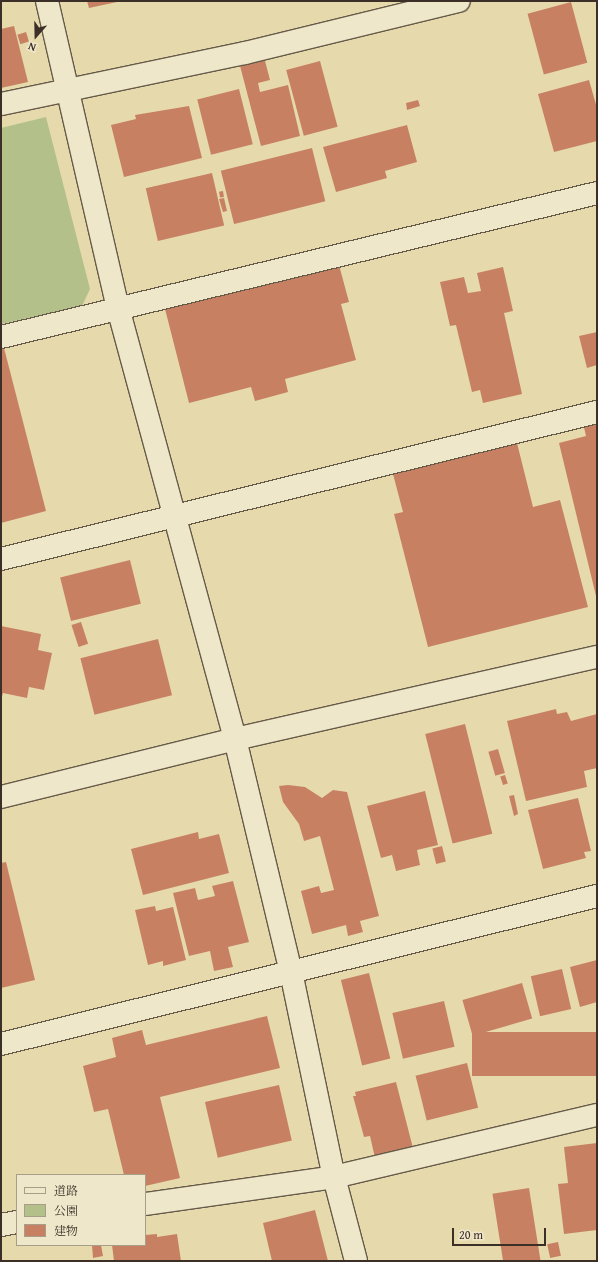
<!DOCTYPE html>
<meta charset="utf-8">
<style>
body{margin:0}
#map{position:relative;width:598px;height:1262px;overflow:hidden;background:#e6daad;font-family:"Gentium Book Plus","Noto Serif JP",serif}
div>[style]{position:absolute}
.green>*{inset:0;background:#b4c08a}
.building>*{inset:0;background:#c78162;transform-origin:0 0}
.roads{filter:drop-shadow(1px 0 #665a49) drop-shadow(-1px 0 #665a49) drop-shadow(0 1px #665a49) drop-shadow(0 -1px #665a49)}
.street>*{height:22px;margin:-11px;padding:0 11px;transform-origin:11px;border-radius:11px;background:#efe7ca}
.secondary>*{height:22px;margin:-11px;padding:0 11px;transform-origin:11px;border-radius:11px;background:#efe7ca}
span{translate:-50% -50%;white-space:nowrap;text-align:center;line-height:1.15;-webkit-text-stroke:4px #efe7ca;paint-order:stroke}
.frame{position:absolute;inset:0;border:2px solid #3c2f28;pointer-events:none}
.legend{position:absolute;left:16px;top:1174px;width:130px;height:72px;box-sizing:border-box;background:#efe7ca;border:1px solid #a79d89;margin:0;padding:5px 7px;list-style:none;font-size:12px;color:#3c2f28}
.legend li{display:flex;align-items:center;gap:8px;height:20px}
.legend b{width:20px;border:1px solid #a79d89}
.north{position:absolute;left:16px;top:16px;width:40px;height:40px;-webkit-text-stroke:3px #efe7ca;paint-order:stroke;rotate:200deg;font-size:11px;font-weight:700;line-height:16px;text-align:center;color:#3c2f28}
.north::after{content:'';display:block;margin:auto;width:14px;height:18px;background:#3c2f28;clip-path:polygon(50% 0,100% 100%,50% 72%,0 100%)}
.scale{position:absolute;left:452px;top:1228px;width:94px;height:18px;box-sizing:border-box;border:2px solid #3c2f28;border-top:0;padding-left:5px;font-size:12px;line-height:14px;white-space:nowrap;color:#3c2f28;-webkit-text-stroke:3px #efe7ca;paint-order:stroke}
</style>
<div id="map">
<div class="green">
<div style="clip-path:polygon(46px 117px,90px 289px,82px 306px,1px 324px,1px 128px)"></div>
</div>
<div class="building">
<div style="clip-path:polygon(87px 1px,117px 1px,117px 2px,89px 8px)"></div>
<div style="left:571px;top:2px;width:63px;height:45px;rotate:75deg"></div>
<div style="clip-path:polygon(14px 26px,28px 82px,1px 88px,1px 29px)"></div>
<div style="left:26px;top:32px;width:10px;height:9px;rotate:73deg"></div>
<div style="clip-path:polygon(264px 57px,270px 80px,258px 83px,260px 92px,288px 85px,300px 136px,261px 146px,239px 62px)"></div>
<div style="left:320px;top:61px;width:68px;height:35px;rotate:75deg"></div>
<div style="clip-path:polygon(589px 80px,597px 108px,597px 141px,554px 152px,538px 94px)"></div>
<div style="left:239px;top:89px;width:57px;height:43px;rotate:76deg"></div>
<div style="clip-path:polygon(418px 100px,420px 106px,407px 110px,406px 103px)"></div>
<div style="clip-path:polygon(189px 106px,202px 158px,124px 177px,111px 125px,136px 119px,135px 115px)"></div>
<div style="clip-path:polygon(407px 125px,417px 162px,385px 171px,387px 178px,336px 192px,323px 147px)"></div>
<div style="left:312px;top:148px;width:55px;height:94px;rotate:76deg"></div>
<div style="left:212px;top:173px;width:54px;height:68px;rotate:77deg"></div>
<div style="left:223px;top:191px;width:6px;height:4px;rotate:81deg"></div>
<div style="clip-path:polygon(224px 198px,227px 211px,223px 212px,219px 199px)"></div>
<div style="clip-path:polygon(339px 265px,349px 302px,341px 304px,356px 360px,285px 379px,288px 392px,255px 401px,251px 387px,189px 403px,164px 305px)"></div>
<div style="clip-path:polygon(503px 267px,513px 311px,504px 313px,522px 394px,483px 403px,480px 390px,472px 392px,456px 325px,450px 326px,440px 282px,464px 277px,468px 293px,481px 291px,477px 273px)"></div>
<div style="clip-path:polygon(597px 332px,597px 365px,587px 368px,579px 336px)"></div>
<div style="clip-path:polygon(1px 348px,4px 348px,46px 511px,1px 523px)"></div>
<div style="clip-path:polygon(597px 420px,597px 596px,596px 596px,559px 443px,586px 436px,583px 423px)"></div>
<div style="clip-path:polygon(517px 443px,533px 507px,560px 500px,588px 607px,428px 647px,394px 514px,403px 512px,393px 474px)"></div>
<div style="left:130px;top:560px;width:45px;height:72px;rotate:76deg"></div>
<div style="left:81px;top:622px;width:23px;height:10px;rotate:72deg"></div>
<div style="clip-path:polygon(1px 626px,41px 634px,38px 650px,52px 653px,44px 690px,29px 687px,27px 698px,3px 693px,1px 700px)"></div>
<div style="left:158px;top:639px;width:58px;height:80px;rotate:76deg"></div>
<div style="clip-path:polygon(556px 709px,557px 714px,567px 712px,571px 721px,597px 714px,597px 768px,584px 771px,587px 787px,526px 801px,507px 721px)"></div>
<div style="left:465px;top:724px;width:113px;height:41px;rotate:76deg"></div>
<div style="left:498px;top:749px;width:25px;height:10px;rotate:74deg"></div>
<div style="left:505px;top:775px;width:9px;height:5px;rotate:72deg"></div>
<div style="clip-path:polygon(288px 785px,305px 787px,322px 798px,333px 790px,347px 792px,379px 916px,360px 921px,363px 932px,348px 936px,346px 925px,312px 934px,301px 891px,319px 886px,321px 893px,334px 890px,320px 836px,304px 841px,299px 824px,283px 802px,279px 786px)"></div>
<div style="clip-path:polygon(425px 791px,438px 845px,417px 850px,420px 865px,396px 871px,392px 855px,381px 858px,367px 806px)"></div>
<div style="clip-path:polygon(514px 795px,518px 814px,514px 816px,509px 796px)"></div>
<div style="clip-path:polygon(578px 798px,591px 851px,584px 852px,586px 858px,543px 869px,528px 810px)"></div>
<div style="clip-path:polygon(198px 832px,199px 839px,219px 834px,229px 873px,143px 895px,131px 849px)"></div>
<div style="left:442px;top:846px;width:16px;height:10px;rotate:76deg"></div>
<div style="clip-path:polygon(6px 862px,35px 980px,1px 988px,1px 863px)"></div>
<div style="clip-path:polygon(233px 881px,249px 942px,228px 947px,233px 967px,214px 971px,210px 951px,189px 956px,173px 893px,195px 888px,198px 900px,215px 896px,212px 886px)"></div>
<div style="clip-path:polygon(155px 906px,156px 911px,173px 907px,186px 960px,163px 966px,163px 961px,148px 965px,135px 910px)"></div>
<div style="clip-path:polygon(597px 960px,597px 1002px,580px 1007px,570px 967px)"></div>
<div style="left:562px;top:969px;width:41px;height:32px;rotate:77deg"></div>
<div style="left:369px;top:973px;width:88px;height:29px;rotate:76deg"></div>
<div style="left:522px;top:983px;width:37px;height:62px;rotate:74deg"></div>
<div style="left:444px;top:1001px;width:47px;height:53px;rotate:77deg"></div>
<div style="clip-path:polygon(267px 1016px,280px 1068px,160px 1097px,180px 1178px,145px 1186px,145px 1175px,124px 1175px,108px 1109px,94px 1112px,83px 1066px,116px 1057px,112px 1038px,142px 1030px,146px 1045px)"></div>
<div style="left:597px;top:1032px;width:44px;height:125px;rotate:90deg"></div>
<div style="left:467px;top:1063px;width:46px;height:53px;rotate:76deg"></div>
<div style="clip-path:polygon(396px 1082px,413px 1148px,375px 1158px,370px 1136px,364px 1137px,353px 1096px,356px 1096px,355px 1092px)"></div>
<div style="left:279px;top:1085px;width:57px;height:76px;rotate:77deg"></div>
<div style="clip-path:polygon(597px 1143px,597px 1230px,564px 1234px,558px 1184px,568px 1183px,564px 1147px)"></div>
<div style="left:529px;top:1188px;width:74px;height:37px;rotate:81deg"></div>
<div style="clip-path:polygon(315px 1210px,328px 1261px,272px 1261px,263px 1223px)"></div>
<div style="clip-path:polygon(157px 1234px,157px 1237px,177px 1234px,181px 1261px,114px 1261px,112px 1245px,145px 1245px,145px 1235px)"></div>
<div style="left:558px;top:1242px;width:14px;height:11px;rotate:78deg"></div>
<div style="clip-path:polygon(92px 1245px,101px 1245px,103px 1256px,93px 1258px)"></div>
</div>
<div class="roads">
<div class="street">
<div style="left:47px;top:1px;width:315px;rotate:77deg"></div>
<div style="left:118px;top:308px;width:447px;rotate:74.8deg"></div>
<div style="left:235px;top:739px;width:240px;rotate:76.5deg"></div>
<div style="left:291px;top:972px;width:209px;rotate:78.2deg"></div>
<div style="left:334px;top:1177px;width:87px;rotate:75.3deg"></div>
<div style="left:1px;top:104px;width:249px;rotate:-11.8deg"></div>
<div style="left:245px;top:53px;width:220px;rotate:-13.7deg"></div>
<div style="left:1px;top:337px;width:613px;rotate:-13.58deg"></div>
<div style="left:1px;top:559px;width:614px;rotate:-13.86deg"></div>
<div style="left:1px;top:1044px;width:614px;rotate:-13.95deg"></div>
<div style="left:145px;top:1204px;width:191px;rotate:-8.1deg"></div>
<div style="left:334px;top:1177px;width:270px;rotate:-13.3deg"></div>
<div style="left:1px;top:1225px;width:16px;rotate:-11deg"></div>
</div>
<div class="secondary">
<div style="left:1px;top:797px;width:241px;rotate:-13.9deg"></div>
<div style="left:235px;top:739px;width:371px;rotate:-12.8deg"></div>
</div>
</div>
<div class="frame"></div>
<ul class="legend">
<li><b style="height:5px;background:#efe7ca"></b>道路</li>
<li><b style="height:11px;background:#b4c08a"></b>公園</li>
<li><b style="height:11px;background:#c78162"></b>建物</li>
</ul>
<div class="north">N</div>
<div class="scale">20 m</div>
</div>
